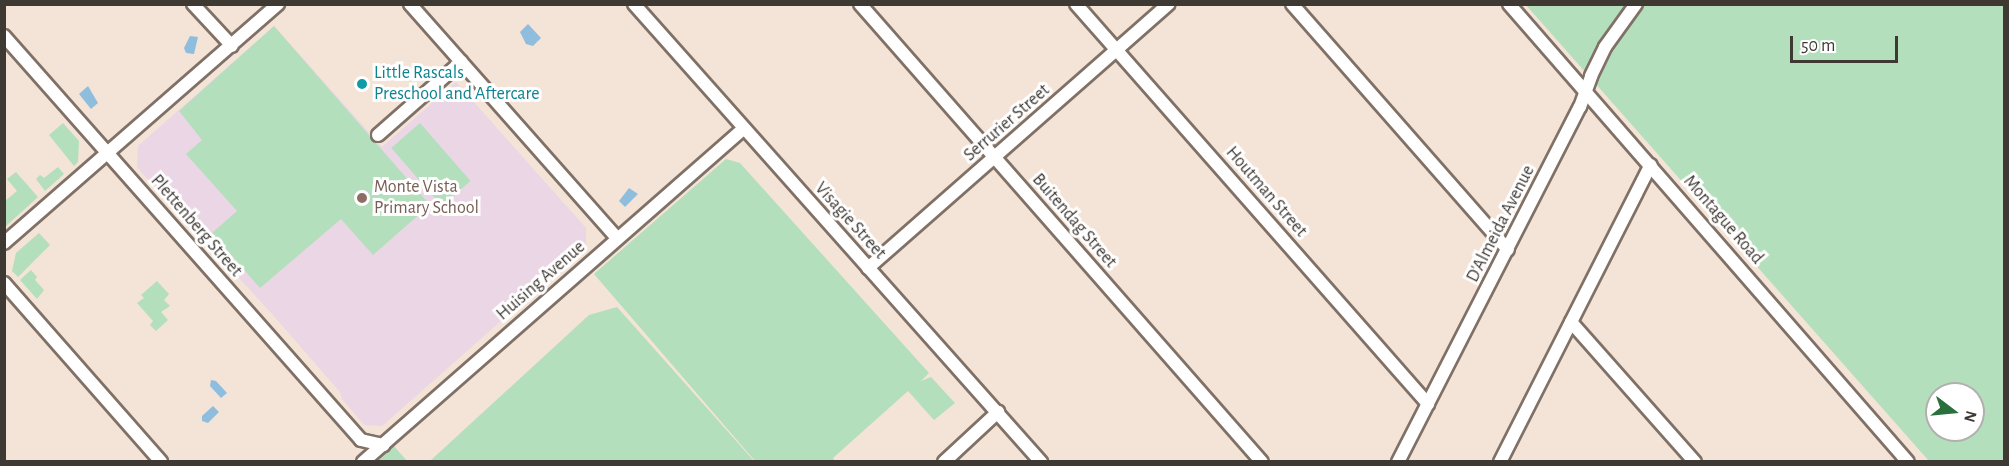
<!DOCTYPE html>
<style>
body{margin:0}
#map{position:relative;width:2009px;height:466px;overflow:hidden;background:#f4e3d7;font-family:"Alegreya Sans",sans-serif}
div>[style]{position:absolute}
.education>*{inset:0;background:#ead6e5}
.green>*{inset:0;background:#b3dfbd;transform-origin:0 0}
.water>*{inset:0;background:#8fbddd}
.roads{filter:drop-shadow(2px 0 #807166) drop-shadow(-2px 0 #807166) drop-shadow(0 2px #807166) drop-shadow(0 -2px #807166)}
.minor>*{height:12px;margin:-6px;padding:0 6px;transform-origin:6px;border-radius:6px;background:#fff}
.dots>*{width:16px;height:16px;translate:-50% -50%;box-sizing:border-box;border:3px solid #fff;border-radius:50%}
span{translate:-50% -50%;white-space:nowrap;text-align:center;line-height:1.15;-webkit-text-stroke:6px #fff;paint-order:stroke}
.culture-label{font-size:18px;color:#0d838f}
.left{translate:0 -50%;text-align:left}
.street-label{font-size:18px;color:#3f3934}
.education-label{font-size:18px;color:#785e54}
.frame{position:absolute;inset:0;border:6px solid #3f3934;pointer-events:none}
.north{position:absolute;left:1925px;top:382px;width:60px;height:60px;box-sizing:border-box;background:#fff;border:2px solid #b2b0ae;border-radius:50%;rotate:106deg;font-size:16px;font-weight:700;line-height:24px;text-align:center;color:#3f3934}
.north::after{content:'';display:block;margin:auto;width:21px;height:27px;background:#29703c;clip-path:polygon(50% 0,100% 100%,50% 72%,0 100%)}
.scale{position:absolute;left:1790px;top:36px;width:108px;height:27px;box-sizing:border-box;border:3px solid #3f3934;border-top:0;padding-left:8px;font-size:18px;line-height:21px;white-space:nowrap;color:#3f3934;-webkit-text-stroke:4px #fff;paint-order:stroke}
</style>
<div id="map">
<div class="education">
<div style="clip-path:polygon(274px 26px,382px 147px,456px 82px,586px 228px,586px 246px,382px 426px,364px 425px,342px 399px,340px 392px,272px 314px,229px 267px,223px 264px,137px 167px,138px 146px)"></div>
</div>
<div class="green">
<div style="clip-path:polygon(evenodd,1526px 5px,2004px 5px,2004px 461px,1929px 461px,1526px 5px,1937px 394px,1973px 394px,1973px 430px,1937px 430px,1937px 394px)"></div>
<div style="clip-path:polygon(274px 26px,430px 205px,373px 255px,341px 219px,260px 288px,212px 233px,237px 211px,186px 154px,202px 140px,179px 111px)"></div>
<div style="clip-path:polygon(63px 123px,79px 141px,78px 162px,74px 166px,49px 135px)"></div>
<div style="left:420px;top:123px;width:77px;height:38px;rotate:49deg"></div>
<div style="clip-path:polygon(726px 159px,740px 163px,929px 373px,921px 381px,931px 377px,955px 403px,934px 420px,908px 391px,833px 458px,835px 461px,755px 461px,594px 274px)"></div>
<div style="clip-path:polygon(58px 167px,64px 174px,45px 191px,36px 179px,40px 175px,44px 178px)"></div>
<div style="clip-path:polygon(16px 172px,38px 197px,5px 227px,5px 201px,17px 191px,7px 179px)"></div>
<div style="clip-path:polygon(39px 233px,50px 245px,18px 277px,12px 271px,16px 253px)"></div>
<div style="clip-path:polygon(31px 270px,37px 277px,35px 280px,44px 290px,37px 299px,20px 280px)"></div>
<div style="clip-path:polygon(157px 281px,169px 294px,164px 300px,170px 306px,161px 312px,168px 320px,156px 331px,150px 325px,153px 321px,137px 303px,144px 298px,141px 295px)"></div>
<div style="clip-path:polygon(617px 307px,754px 461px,430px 461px,589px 315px)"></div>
<div style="clip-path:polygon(393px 445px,407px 461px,375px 461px)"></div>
</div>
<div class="water">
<div style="clip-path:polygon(528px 24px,541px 38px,533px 46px,526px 44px,520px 32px)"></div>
<div style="clip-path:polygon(190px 36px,198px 37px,194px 54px,186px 53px,184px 48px)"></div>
<div style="clip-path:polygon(88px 86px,98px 103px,91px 109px,79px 94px)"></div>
<div style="clip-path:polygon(629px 188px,638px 194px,625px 207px,619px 201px)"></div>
<div style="clip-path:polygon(211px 380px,216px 381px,227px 393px,221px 398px,210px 386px)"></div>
<div style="clip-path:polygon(213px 406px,219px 412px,208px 423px,202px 421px,202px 416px)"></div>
</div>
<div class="roads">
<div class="minor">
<div style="left:193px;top:4px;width:57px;rotate:47.1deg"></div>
<div style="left:410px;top:4px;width:312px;rotate:48.5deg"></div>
<div style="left:634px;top:4px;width:613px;rotate:48.37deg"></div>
<div style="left:860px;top:4px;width:609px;rotate:48.73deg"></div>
<div style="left:1076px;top:4px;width:533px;rotate:48.65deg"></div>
<div style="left:1292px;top:4px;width:327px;rotate:48.7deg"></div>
<div style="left:1509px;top:4px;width:607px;rotate:48.94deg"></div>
<div style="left:4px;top:36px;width:539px;rotate:48.53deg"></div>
<div style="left:361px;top:440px;width:23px;rotate:13deg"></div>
<div style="left:378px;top:135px;width:111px;rotate:-41.3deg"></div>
<div style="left:4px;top:243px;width:364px;rotate:-41.1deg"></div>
<div style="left:868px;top:268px;width:400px;rotate:-41.3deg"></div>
<div style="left:4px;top:283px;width:238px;rotate:48.7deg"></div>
<div style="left:1571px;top:322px;width:187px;rotate:48.5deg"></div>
<div style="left:363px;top:462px;width:505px;rotate:-41.23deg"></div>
<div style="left:944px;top:462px;width:74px;rotate:-42.8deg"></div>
<div style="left:1398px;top:462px;width:399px;rotate:-62.9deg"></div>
<div style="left:1580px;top:107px;width:33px;rotate:-70deg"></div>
<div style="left:1591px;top:76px;width:32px;rotate:-64deg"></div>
<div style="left:1605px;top:47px;width:53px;rotate:-54.2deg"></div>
<div style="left:1500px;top:462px;width:333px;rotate:-63.1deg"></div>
</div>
</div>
<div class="dots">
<div style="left:362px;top:84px;background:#0f9aa8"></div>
<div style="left:362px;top:198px;background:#8d6e63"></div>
</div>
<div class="culture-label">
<span class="left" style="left:374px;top:84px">Little Rascals<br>Preschool and Aftercare</span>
</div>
<div class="street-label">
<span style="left:1007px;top:123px;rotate:-41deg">Serrurier Street</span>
<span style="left:1266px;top:192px;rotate:49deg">Houtman Street</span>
<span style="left:1723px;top:220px;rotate:49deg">Montague Road</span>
<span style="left:850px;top:221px;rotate:48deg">Visagie Street</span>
<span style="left:1074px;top:221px;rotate:49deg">Buitendag Street</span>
<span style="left:1501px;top:224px;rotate:-63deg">D'Almeida Avenue</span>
<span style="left:196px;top:226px;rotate:49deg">Plettenberg Street</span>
<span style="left:541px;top:281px;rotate:-41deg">Huising Avenue</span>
</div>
<div class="education-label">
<span class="left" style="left:374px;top:198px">Monte Vista<br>Primary School</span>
</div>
<div class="frame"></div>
<div class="north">N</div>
<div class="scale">50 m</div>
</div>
